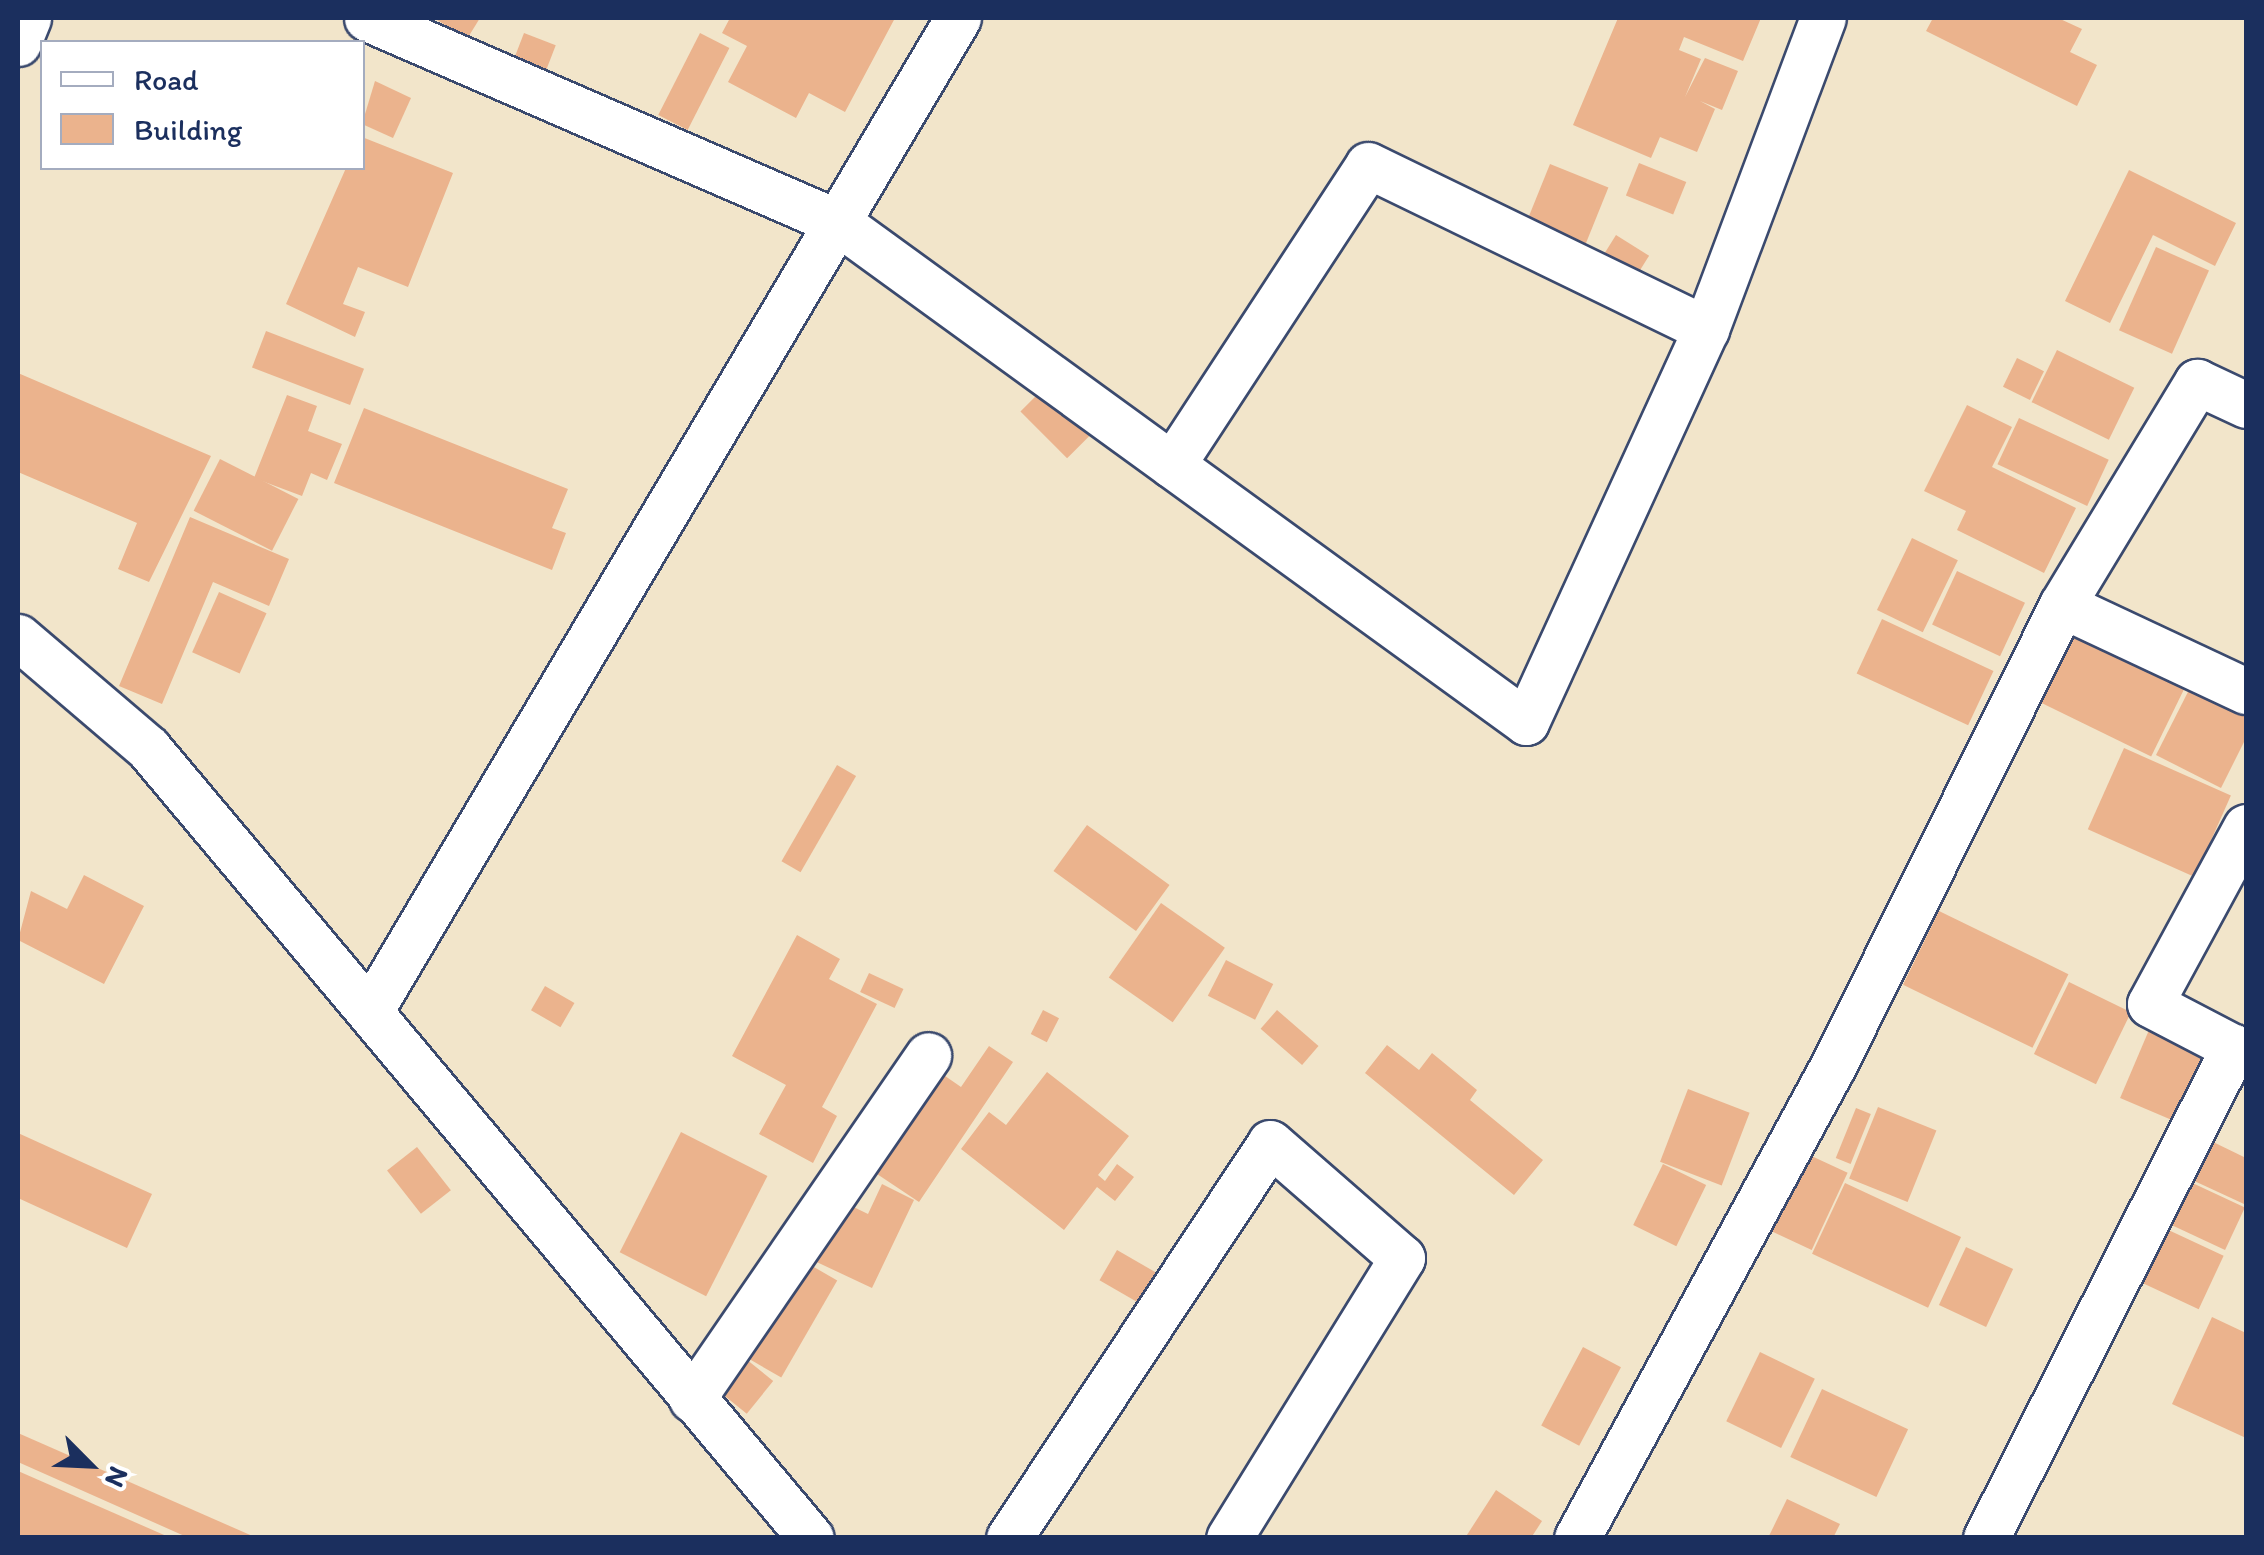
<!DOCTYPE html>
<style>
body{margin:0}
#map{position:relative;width:2264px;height:1555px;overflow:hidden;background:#f2e5ca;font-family:Itim,sans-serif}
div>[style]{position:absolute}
.building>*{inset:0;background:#ebb38d;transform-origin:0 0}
.roads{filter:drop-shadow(2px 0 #3b4a6e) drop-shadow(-2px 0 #3b4a6e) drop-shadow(0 2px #3b4a6e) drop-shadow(0 -2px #3b4a6e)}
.minor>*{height:45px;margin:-22.5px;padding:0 22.5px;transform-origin:22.5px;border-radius:22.5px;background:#fff}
span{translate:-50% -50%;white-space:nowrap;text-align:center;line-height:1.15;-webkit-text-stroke:10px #fff;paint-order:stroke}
.frame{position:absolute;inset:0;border:20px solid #1b2f5e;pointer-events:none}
.legend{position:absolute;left:40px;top:40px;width:325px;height:130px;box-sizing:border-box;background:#fff;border:2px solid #a4acbf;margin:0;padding:12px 18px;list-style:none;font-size:30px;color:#1b2f5e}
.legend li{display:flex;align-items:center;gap:20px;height:50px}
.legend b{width:50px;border:2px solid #a4acbf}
.north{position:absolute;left:40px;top:1415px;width:100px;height:100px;-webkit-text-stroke:8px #fff;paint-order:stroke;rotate:114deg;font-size:28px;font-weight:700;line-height:40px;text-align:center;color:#1b2f5e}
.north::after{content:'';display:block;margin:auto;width:35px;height:45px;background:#1b2f5e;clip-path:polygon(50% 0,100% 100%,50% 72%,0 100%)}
</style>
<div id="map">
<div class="building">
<div style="clip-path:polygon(434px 18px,480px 18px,467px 39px)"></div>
<div style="clip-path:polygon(730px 18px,895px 18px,845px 112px,809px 93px,796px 118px,728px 82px,747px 46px,722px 33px)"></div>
<div style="clip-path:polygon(1618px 18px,1761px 18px,1743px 61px,1684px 37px,1679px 50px,1701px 59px,1685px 97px,1705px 58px,1738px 71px,1722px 110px,1700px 101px,1715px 109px,1697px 152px,1660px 137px,1651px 158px,1573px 125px)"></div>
<div style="clip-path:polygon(1933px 18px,2058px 18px,2082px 29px,2070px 52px,2097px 65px,2077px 106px,1926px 31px)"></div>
<div style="left:524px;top:33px;width:34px;height:32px;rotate:21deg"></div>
<div style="left:700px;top:33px;width:33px;height:92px;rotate:27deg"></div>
<div style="clip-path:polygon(375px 81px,411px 98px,393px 138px,362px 124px)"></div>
<div style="clip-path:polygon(362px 137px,453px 173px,408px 287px,358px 267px,343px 304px,365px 312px,355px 337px,286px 304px,346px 168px,362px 168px)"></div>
<div style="left:1639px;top:163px;width:51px;height:35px;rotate:22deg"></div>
<div style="left:1550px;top:164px;width:63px;height:63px;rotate:22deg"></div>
<div style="clip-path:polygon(2129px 170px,2236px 223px,2215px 266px,2153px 235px,2110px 323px,2065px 301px)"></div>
<div style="left:1616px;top:235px;width:39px;height:27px;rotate:32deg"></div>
<div style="left:2156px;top:247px;width:58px;height:91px;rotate:24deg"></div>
<div style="left:266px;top:331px;width:105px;height:39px;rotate:21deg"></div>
<div style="left:2057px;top:350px;width:86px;height:58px;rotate:26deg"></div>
<div style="left:2017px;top:358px;width:30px;height:32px;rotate:26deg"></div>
<div style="clip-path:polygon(18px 373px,211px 456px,149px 582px,118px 569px,137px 523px,18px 472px)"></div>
<div style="left:1048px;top:384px;width:66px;height:39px;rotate:45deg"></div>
<div style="clip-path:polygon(287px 395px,317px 406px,308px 431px,342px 444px,327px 480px,311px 473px,302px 496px,254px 478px)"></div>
<div style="clip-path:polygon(1967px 405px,2012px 427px,1992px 467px,2076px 508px,2044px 573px,1957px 530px,1966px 511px,1924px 491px)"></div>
<div style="clip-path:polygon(364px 408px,568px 489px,552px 528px,566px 533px,552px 570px,334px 483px)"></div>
<div style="left:2019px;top:418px;width:99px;height:51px;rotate:25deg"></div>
<div style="left:220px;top:459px;width:88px;height:58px;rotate:27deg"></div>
<div style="clip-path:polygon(190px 517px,289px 559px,269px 606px,213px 582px,162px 704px,119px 686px)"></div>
<div style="left:1912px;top:538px;width:51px;height:80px;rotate:26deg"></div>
<div style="left:1957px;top:571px;width:75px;height:59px;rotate:25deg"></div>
<div style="left:219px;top:592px;width:52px;height:66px;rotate:24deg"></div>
<div style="left:1882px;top:619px;width:123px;height:60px;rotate:25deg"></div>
<div style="left:2077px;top:628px;width:123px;height:83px;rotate:26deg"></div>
<div style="clip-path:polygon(2194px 680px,2246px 707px,2246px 738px,2221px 788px,2156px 755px)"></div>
<div style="left:2124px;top:748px;width:117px;height:89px;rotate:24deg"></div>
<div style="left:837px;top:765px;width:22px;height:111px;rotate:30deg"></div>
<div style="left:1087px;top:825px;width:102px;height:57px;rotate:36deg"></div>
<div style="clip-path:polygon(84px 875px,144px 906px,104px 984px,18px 940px,31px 891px,67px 909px)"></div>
<div style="left:1161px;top:903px;width:78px;height:91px;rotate:35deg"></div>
<div style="left:1939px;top:911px;width:144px;height:82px;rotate:26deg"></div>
<div style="clip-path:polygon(797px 935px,840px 959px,829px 979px,877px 1004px,822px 1107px,837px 1116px,813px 1163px,759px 1134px,786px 1085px,732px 1056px)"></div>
<div style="left:1226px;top:960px;width:53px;height:40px;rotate:27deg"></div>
<div style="left:869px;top:973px;width:38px;height:21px;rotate:25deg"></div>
<div style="left:2069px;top:982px;width:69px;height:80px;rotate:26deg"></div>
<div style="left:545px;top:986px;width:34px;height:28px;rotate:30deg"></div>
<div style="left:1043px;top:1010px;width:18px;height:27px;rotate:27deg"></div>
<div style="left:1277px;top:1010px;width:55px;height:25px;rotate:41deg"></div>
<div style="left:2149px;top:1030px;width:62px;height:74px;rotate:23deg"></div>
<div style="clip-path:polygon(1387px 1045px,1419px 1070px,1432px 1053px,1477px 1090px,1470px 1100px,1543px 1160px,1514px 1195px,1365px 1073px)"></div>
<div style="clip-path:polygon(989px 1046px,1013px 1062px,919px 1202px,868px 1168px,935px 1069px,961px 1087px)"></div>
<div style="clip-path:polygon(1047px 1072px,1129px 1136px,1098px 1175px,1105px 1181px,1117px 1164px,1134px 1177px,1115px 1201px,1097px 1187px,1064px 1230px,961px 1149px,989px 1112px,1006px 1125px)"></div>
<div style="left:1688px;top:1089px;width:66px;height:78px;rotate:21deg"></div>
<div style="left:1878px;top:1107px;width:63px;height:77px;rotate:22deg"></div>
<div style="left:1856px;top:1108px;width:16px;height:54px;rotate:22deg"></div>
<div style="left:681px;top:1132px;width:97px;height:135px;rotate:27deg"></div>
<div style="clip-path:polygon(18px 1133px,152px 1194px,127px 1248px,18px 1198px)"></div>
<div style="clip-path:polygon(2209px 1140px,2246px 1158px,2244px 1204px,2190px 1179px)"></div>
<div style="left:417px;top:1147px;width:55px;height:38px;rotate:52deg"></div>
<div style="left:1805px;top:1153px;width:47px;height:85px;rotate:25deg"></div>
<div style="left:1663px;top:1164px;width:48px;height:68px;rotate:26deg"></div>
<div style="left:2186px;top:1180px;width:65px;height:47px;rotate:25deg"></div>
<div style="left:1845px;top:1183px;width:128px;height:78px;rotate:25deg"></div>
<div style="clip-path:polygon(882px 1184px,914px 1200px,872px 1288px,806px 1257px,835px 1198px,868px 1214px)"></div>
<div style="left:2162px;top:1227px;width:68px;height:59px;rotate:25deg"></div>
<div style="left:1966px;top:1247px;width:52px;height:64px;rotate:25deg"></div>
<div style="left:1117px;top:1250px;width:59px;height:35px;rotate:30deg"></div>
<div style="left:800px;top:1259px;width:43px;height:112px;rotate:30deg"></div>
<div style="clip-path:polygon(2212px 1317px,2246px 1333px,2246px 1438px,2172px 1404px)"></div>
<div style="left:1583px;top:1347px;width:43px;height:89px;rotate:28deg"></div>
<div style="left:1760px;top:1352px;width:61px;height:77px;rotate:26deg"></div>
<div style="left:746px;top:1359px;width:35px;height:42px;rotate:39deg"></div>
<div style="left:1822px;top:1389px;width:95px;height:75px;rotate:25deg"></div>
<div style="clip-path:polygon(18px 1433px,257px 1538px,189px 1538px,18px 1462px)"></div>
<div style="clip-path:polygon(18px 1471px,171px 1538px,18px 1538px)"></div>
<div style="clip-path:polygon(1496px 1490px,1542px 1521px,1531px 1538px,1465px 1538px)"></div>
<div style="clip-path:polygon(1787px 1499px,1840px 1524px,1833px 1538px,1768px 1538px)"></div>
</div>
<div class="roads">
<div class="minor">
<div style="left:367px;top:18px;width:515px;rotate:23.48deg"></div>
<div style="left:839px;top:223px;width:849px;rotate:35.99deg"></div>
<div style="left:1526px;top:722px;width:432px;rotate:-65.4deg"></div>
<div style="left:1706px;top:329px;width:332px;rotate:-69.4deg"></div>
<div style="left:18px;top:43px;width:27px;rotate:-68deg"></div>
<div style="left:1172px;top:465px;width:358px;rotate:-56.8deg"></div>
<div style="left:1368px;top:165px;width:376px;rotate:25.9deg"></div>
<div style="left:2062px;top:605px;width:203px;rotate:25.1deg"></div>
<div style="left:18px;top:637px;width:171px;rotate:40.5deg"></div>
<div style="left:148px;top:748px;width:1031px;rotate:50deg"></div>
<div style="left:2246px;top:827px;width:201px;rotate:118.5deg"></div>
<div style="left:2150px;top:1004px;width:108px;rotate:27.5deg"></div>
<div style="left:370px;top:1011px;width:1154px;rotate:-59.37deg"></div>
<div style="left:692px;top:1399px;width:417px;rotate:-55.5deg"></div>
<div style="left:1009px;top:1538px;width:473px;rotate:-56.5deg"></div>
<div style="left:1270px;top:1143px;width:175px;rotate:41.1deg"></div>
<div style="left:1402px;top:1258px;width:329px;rotate:121.7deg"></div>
<div style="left:1577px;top:1538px;width:537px;rotate:-61.53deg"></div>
<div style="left:1833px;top:1066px;width:515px;rotate:-63.58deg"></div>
<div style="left:2062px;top:605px;width:261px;rotate:-58.8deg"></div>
<div style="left:2197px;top:382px;width:54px;rotate:25.1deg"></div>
<div style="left:1986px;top:1538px;width:550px;rotate:-63.2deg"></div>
</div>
</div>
<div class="frame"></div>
<ul class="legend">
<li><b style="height:12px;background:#fff"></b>Road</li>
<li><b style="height:28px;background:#ebb38d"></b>Building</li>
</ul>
<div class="north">N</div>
</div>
